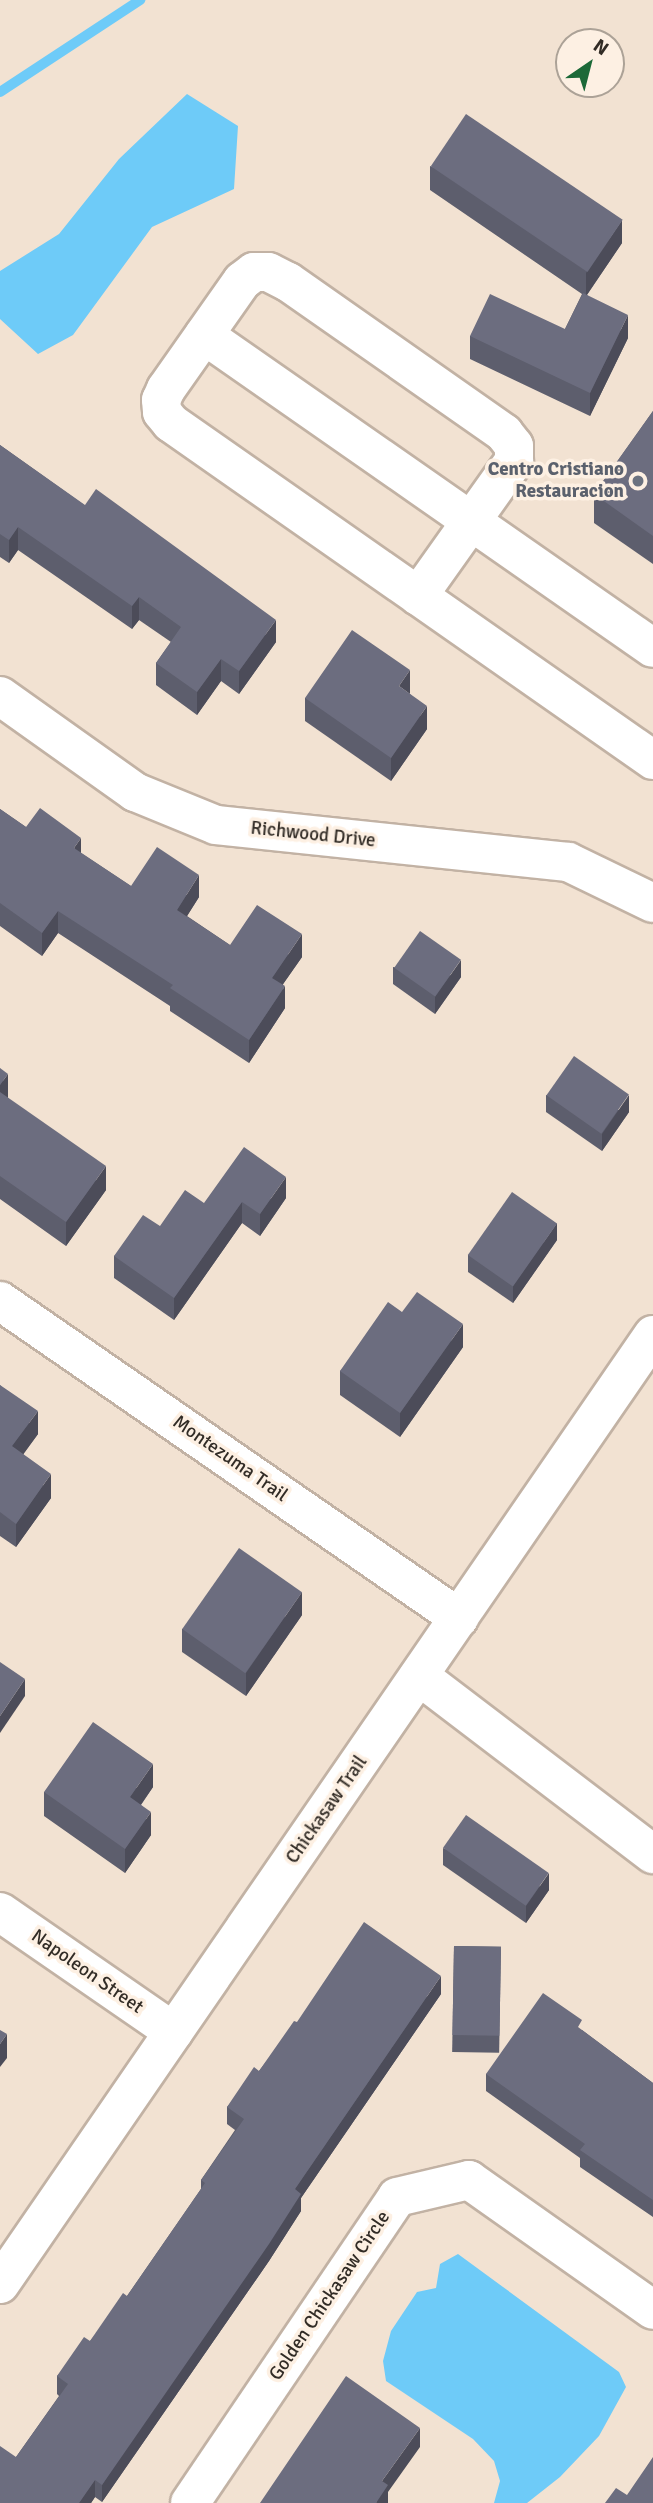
<!DOCTYPE html>
<style>
body{margin:0}
#map{position:relative;width:653px;height:2503px;overflow:hidden;background:#f2e2d2;font-family:Signika,sans-serif}
div>[style]{position:absolute}
.water>*{inset:0;background:#6ecbf8}
.stream>*{height:10px;margin:-5px;padding:0 5px;transform-origin:5px;border-radius:5px;background:#6ecbf8}
.roads{filter:drop-shadow(2px 0 #c2b2a4) drop-shadow(-2px 0 #c2b2a4) drop-shadow(0 2px #c2b2a4) drop-shadow(0 -2px #c2b2a4)}
.minor>*{height:38px;margin:-19px;padding:0 19px;transform-origin:19px;border-radius:19px;background:#fff}
.wall>*{inset:0;background:#5d5e6d;transform-origin:0 0}
.shaded-wall>*{inset:0;background:#4c4c59}
.building>*{inset:0;background:#6c6d7f;transform-origin:0 0}
.dots>*{width:19px;height:19px;translate:-50% -50%;box-sizing:border-box;border:4px solid #fdf0e3;border-radius:50%}
span{translate:-50% -50%;white-space:nowrap;text-align:center;line-height:1.15;-webkit-text-stroke:7px #fdf0e3;paint-order:stroke}
.worship-label{font-size:19px;color:#5b616d;font-weight:700}
.right{translate:-100% -50%;text-align:right}
.street-label{font-size:19px;color:#322c26}
.north{position:absolute;left:555px;top:28px;width:70px;height:70px;box-sizing:border-box;background:#fdf0e3;border:2px solid #aca297;border-radius:50%;rotate:35deg;font-size:19px;font-weight:700;line-height:28px;text-align:center;color:#322c26}
.north::after{content:'';display:block;margin:auto;width:24px;height:32px;background:#1c6938;clip-path:polygon(50% 0,100% 100%,50% 72%,0 100%)}
</style>
<div id="map">
<div class="water">
<div style="clip-path:polygon(187px 94px,238px 126px,234px 189px,152px 227px,73px 335px,38px 354px,0 319px,0 271px,59px 234px,119px 159px)"></div>
<div style="clip-path:polygon(458px 2254px,619px 2372px,626px 2387px,599px 2436px,560px 2477px,527px 2503px,494px 2503px,500px 2481px,494px 2461px,473px 2439px,386px 2381px,383px 2361px,391px 2331px,417px 2292px,436px 2288px,440px 2264px)"></div>
</div>
<div class="stream">
<div style="left:0;top:92px;width:168px;rotate:-33.3deg"></div>
</div>
<div class="roads">
<div class="minor">
<div style="left:204px;top:335px;width:547px;rotate:34.88deg"></div>
<div style="left:418px;top:596px;width:166px;rotate:-54.6deg"></div>
<div style="left:514px;top:461px;width:15px;rotate:-90deg"></div>
<div style="left:514px;top:446px;width:16px;rotate:-128deg"></div>
<div style="left:504px;top:433px;width:264px;rotate:-145deg"></div>
<div style="left:288px;top:282px;width:22px;rotate:-153deg"></div>
<div style="left:268px;top:272px;width:14px;rotate:180deg"></div>
<div style="left:254px;top:272px;width:15px;rotate:143deg"></div>
<div style="left:242px;top:281px;width:132px;rotate:125.1deg"></div>
<div style="left:166px;top:389px;width:12px;rotate:114deg"></div>
<div style="left:161px;top:400px;width:12px;rotate:85deg"></div>
<div style="left:162px;top:412px;width:14px;rotate:51deg"></div>
<div style="left:171px;top:423px;width:588px;rotate:34.96deg"></div>
<div style="left:0;top:696px;width:166px;rotate:35.4deg"></div>
<div style="left:135px;top:792px;width:87px;rotate:22.2deg"></div>
<div style="left:216px;top:825px;width:354px;rotate:6deg"></div>
<div style="left:568px;top:862px;width:94px;rotate:25.8deg"></div>
<div style="left:0;top:1301px;width:558px;rotate:34.63deg"></div>
<div style="left:419px;top:1676px;width:294px;rotate:37.3deg"></div>
<div style="left:0;top:1912px;width:211px;rotate:34.6deg"></div>
<div style="left:0;top:2284px;width:1152px;rotate:-55.47deg"></div>
<div style="left:190px;top:2503px;width:369px;rotate:-55.9deg"></div>
<div style="left:397px;top:2197px;width:74px;rotate:-13.3deg"></div>
<div style="left:469px;top:2180px;width:225px;rotate:35.2deg"></div>
</div>
</div>
<div class="wall">
<div style="clip-path:polygon(430px 166px,622px 243px,587px 295px,628px 338px,590px 416px,470px 359px,470px 336px,565px 329px,582px 294px,430px 190px)"></div>
<div style="clip-path:polygon(653px 411px,653px 564px,594px 523px,594px 494px)"></div>
<div style="clip-path:polygon(0 445px,276px 642px,239px 694px,221px 681px,197px 715px,156px 685px,156px 663px,171px 642px,139px 620px,132px 629px,18px 550px,9px 563px,0 557px)"></div>
<div style="clip-path:polygon(410px 694px,427px 729px,391px 781px,305px 721px,305px 698px)"></div>
<div style="clip-path:polygon(0 809px,26px 827px,81px 853px,131px 886px,199px 897px,187px 916px,230px 945px,302px 957px,283px 984px,285px 1008px,249px 1063px,170px 1011px,170px 1006px,58px 933px,42px 956px,0 926px)"></div>
<div style="clip-path:polygon(393px 967px,461px 977px,435px 1014px,393px 984px)"></div>
<div style="clip-path:polygon(0 1068px,8px 1098px,106px 1190px,66px 1246px,0 1199px)"></div>
<div style="clip-path:polygon(546px 1095px,629px 1112px,602px 1151px,546px 1112px)"></div>
<div style="clip-path:polygon(286px 1198px,260px 1236px,242px 1223px,174px 1320px,114px 1278px,114px 1256px,204px 1203px)"></div>
<div style="clip-path:polygon(557px 1240px,513px 1303px,468px 1272px,468px 1255px)"></div>
<div style="clip-path:polygon(402px 1312px,463px 1347px,400px 1437px,340px 1395px,340px 1371px)"></div>
<div style="clip-path:polygon(0 1385px,38px 1434px,23px 1454px,51px 1498px,16px 1547px,0 1536px)"></div>
<div style="clip-path:polygon(302px 1615px,246px 1696px,182px 1652px,182px 1629px)"></div>
<div style="clip-path:polygon(153px 1787px,141px 1805px,151px 1835px,125px 1873px,44px 1816px,44px 1792px)"></div>
<div style="clip-path:polygon(443px 1848px,549px 1890px,526px 1923px,443px 1865px)"></div>
<div style="left:454px;top:1946px;width:47px;height:106px;rotate:1deg"></div>
<div style="clip-path:polygon(441px 1994px,301px 2198px,301px 2211px,269px 2261px,102px 2502px,95px 2497px,91px 2503px,0 2503px,16px 2457px,59px 2396px,57px 2394px,57px 2376px,90px 2341px,127px 2296px,201px 2189px,201px 2180px,235px 2130px,227px 2124px,227px 2107px,259px 2071px,297px 2022px)"></div>
<div style="clip-path:polygon(582px 2030px,653px 2083px,653px 2217px,580px 2167px,580px 2158px,486px 2091px,486px 2074px)"></div>
</div>
<div class="shaded-wall">
<div style="clip-path:polygon(622px 220px,622px 243px,586px 296px,586px 273px)"></div>
<div style="clip-path:polygon(628px 315px,628px 338px,590px 416px,590px 393px)"></div>
<div style="clip-path:polygon(18px 527px,18px 550px,9px 563px,9px 540px)"></div>
<div style="clip-path:polygon(139px 597px,139px 620px,132px 629px,132px 606px)"></div>
<div style="clip-path:polygon(276px 620px,276px 642px,239px 694px,239px 671px)"></div>
<div style="clip-path:polygon(221px 659px,221px 681px,197px 715px,197px 692px)"></div>
<div style="clip-path:polygon(410px 670px,410px 694px,399px 686px)"></div>
<div style="clip-path:polygon(427px 706px,427px 729px,391px 781px,391px 758px)"></div>
<div style="clip-path:polygon(81px 838px,81px 860px,74px 848px)"></div>
<div style="clip-path:polygon(199px 875px,199px 897px,177px 932px,177px 910px)"></div>
<div style="clip-path:polygon(58px 911px,58px 933px,42px 956px,42px 933px)"></div>
<div style="clip-path:polygon(302px 934px,302px 957px,272px 1000px,272px 978px)"></div>
<div style="clip-path:polygon(461px 960px,461px 977px,435px 1014px,435px 997px)"></div>
<div style="clip-path:polygon(285px 986px,285px 1008px,249px 1063px,249px 1040px)"></div>
<div style="clip-path:polygon(8px 1074px,8px 1097px,0 1109px,0 1085px)"></div>
<div style="clip-path:polygon(629px 1095px,629px 1112px,602px 1151px,602px 1134px)"></div>
<div style="clip-path:polygon(106px 1166px,106px 1190px,66px 1246px,66px 1222px)"></div>
<div style="clip-path:polygon(286px 1177px,286px 1198px,260px 1236px,260px 1214px)"></div>
<div style="clip-path:polygon(242px 1202px,242px 1223px,174px 1320px,174px 1298px)"></div>
<div style="clip-path:polygon(557px 1223px,557px 1240px,513px 1303px,513px 1286px)"></div>
<div style="clip-path:polygon(463px 1324px,463px 1347px,400px 1437px,400px 1413px)"></div>
<div style="clip-path:polygon(38px 1411px,38px 1434px,12px 1470px,12px 1446px)"></div>
<div style="clip-path:polygon(51px 1474px,51px 1498px,16px 1547px,16px 1524px)"></div>
<div style="clip-path:polygon(302px 1592px,302px 1615px,246px 1696px,246px 1673px)"></div>
<div style="clip-path:polygon(25px 1679px,25px 1696px,0 1733px,0 1716px)"></div>
<div style="clip-path:polygon(153px 1764px,153px 1787px,130px 1820px,130px 1797px)"></div>
<div style="clip-path:polygon(151px 1812px,151px 1835px,125px 1873px,125px 1849px)"></div>
<div style="clip-path:polygon(549px 1873px,549px 1890px,526px 1923px,526px 1906px)"></div>
<div style="clip-path:polygon(441px 1976px,441px 1994px,301px 2198px,301px 2211px,269px 2261px,102px 2502px,102px 2485px,295px 2189px)"></div>
<div style="clip-path:polygon(7px 2034px,7px 2058px,0 2067px,0 2044px)"></div>
<div style="clip-path:polygon(420px 2428px,420px 2447px,388px 2492px,388px 2503px,376px 2503px,382px 2481px)"></div>
<div style="clip-path:polygon(95px 2480px,95px 2497px,91px 2503px,79px 2503px)"></div>
</div>
<div class="building">
<div style="left:466px;top:114px;width:189px;height:63px;rotate:34deg"></div>
<div style="clip-path:polygon(583px 293px,628px 315px,590px 393px,470px 336px,490px 294px,565px 329px)"></div>
<div style="clip-path:polygon(653px 411px,653px 536px,594px 494px)"></div>
<div style="clip-path:polygon(0 445px,85px 505px,96px 489px,276px 620px,239px 671px,221px 659px,197px 692px,156px 663px,181px 627px,139px 597px,132px 606px,18px 527px,9px 540px,0 534px)"></div>
<div style="clip-path:polygon(352px 630px,410px 670px,399px 686px,427px 706px,391px 758px,305px 698px)"></div>
<div style="clip-path:polygon(40px 808px,81px 838px,74px 848px,131px 886px,157px 847px,199px 875px,177px 910px,230px 945px,257px 905px,302px 934px,272px 978px,285px 986px,249px 1040px,170px 988px,173px 985px,58px 911px,42px 933px,0 903px,0 809px,26px 827px)"></div>
<div style="left:420px;top:931px;width:50px;height:45px;rotate:35deg"></div>
<div style="left:574px;top:1056px;width:67px;height:48px;rotate:35deg"></div>
<div style="clip-path:polygon(0 1068px,8px 1074px,0 1085px)"></div>
<div style="clip-path:polygon(0 1092px,106px 1166px,66px 1222px,0 1176px)"></div>
<div style="clip-path:polygon(244px 1147px,286px 1177px,260px 1214px,242px 1202px,174px 1298px,114px 1256px,143px 1215px,160px 1226px,185px 1190px,204px 1203px)"></div>
<div style="left:512px;top:1192px;width:55px;height:77px;rotate:35deg"></div>
<div style="clip-path:polygon(417px 1292px,463px 1324px,400px 1413px,340px 1371px,388px 1302px,402px 1312px)"></div>
<div style="clip-path:polygon(0 1385px,38px 1411px,12px 1446px,51px 1474px,16px 1524px,0 1512px)"></div>
<div style="left:239px;top:1548px;width:77px;height:99px;rotate:35deg"></div>
<div style="clip-path:polygon(0 1662px,25px 1679px,0 1716px)"></div>
<div style="clip-path:polygon(93px 1722px,153px 1764px,130px 1797px,151px 1812px,125px 1849px,44px 1792px)"></div>
<div style="left:466px;top:1815px;width:101px;height:40px;rotate:35deg"></div>
<div style="clip-path:polygon(364px 1922px,441px 1976px,295px 2189px,301px 2194px,269px 2244px,102px 2485px,95px 2480px,79px 2503px,0 2503px,0 2446px,16px 2457px,68px 2384px,57px 2376px,84px 2337px,90px 2341px,123px 2293px,127px 2296px,205px 2183px,201px 2180px,244px 2119px,227px 2107px,254px 2067px,259px 2071px,294px 2021px,297px 2022px)"></div>
<div style="left:454px;top:1946px;width:47px;height:89px;rotate:1deg"></div>
<div style="clip-path:polygon(543px 1993px,582px 2020px,578px 2027px,653px 2083px,653px 2200px,580px 2150px,585px 2144px,486px 2074px)"></div>
<div style="clip-path:polygon(0 2030px,7px 2034px,0 2044px)"></div>
<div style="clip-path:polygon(346px 2376px,420px 2428px,382px 2481px,388px 2485px,376px 2503px,260px 2503px)"></div>
<div style="clip-path:polygon(653px 2457px,653px 2503px,605px 2503px,616px 2488px,627px 2495px)"></div>
</div>
<div class="dots">
<div style="left:638px;top:481px;background:#6b7280"></div>
</div>
<div class="worship-label">
<span class="right" style="left:624px;top:481px">Centro Cristiano<br>Restauracion</span>
</div>
<div class="street-label">
<span style="left:313px;top:835px;rotate:6deg">Richwood Drive</span>
<span style="left:230px;top:1459px;rotate:35deg">Montezuma Trail</span>
<span style="left:327px;top:1810px;rotate:-55deg">Chickasaw Trail</span>
<span style="left:87px;top:1972px;rotate:35deg">Napoleon Street</span>
<span style="left:330px;top:2296px;rotate:-56deg">Golden Chickasaw Circle</span>
</div>
<div class="north">N</div>
</div>
